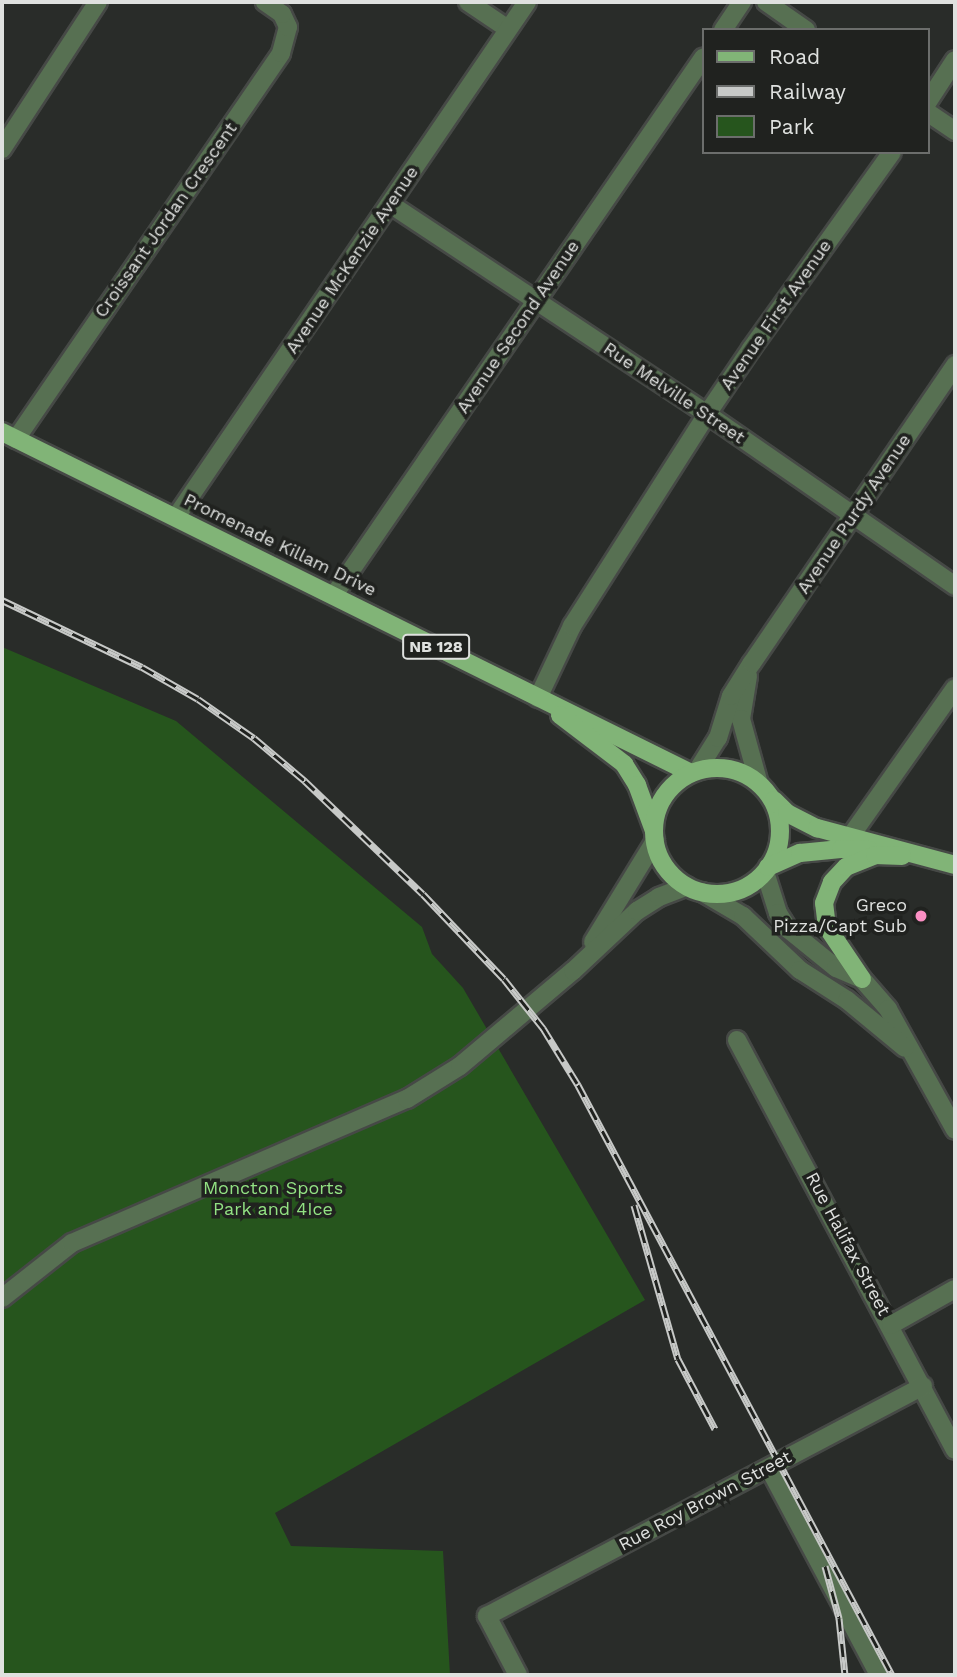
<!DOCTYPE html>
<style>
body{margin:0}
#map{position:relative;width:957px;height:1677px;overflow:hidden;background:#292c29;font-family:"Work Sans",sans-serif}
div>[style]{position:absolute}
.green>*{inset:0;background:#26551d}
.roads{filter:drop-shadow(2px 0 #464946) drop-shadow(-2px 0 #464946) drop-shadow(0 2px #464946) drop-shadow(0 -2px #464946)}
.minor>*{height:18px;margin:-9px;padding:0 9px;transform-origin:9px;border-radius:9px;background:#577052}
.major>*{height:18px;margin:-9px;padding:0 9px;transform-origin:9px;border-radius:9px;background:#81b477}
.major>.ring{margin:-9px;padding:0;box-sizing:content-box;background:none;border:18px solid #81b477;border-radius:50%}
.rail>*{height:7px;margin-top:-3.5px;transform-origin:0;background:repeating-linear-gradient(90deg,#20221f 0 13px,#c7c9c7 0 26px);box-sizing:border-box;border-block:2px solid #c7c9c7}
.dots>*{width:19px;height:19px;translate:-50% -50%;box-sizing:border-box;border:4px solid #20221f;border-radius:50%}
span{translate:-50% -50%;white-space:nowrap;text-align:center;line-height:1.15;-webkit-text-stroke:7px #20221f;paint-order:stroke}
.shield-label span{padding:2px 5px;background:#20221f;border:2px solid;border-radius:5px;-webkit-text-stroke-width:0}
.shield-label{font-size:16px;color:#dfe1df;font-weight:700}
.street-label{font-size:18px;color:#dfe1df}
.poi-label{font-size:18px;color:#dfe1df}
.right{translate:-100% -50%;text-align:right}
.park-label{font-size:18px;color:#92e283}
.frame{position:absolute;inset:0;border:4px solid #dfe1df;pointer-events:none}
.legend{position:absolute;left:702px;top:28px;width:228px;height:126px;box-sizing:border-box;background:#20221f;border:2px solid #6c6e6c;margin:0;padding:9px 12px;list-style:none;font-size:21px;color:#dfe1df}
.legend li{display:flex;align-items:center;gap:14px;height:35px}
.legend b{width:35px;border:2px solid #6c6e6c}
</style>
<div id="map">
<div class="green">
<div style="clip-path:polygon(2px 647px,176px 721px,422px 927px,432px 954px,463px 988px,645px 1300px,275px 1513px,291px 1546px,443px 1551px,450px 1675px,2px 1675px)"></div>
</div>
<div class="roads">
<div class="minor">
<div style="left:468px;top:2px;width:48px;rotate:34deg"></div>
<div style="left:766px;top:2px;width:49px;rotate:35deg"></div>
<div style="left:723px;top:30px;width:34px;rotate:-56deg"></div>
<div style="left:927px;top:103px;width:51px;rotate:-56.9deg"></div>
<div style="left:927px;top:112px;width:34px;rotate:34deg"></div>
<div style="left:2px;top:149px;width:176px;rotate:-56.9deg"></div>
<div style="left:390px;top:204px;width:380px;rotate:33.5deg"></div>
<div style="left:707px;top:414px;width:302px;rotate:34.7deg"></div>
<div style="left:16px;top:439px;width:468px;rotate:-55.5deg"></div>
<div style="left:281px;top:53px;width:27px;rotate:-75deg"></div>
<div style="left:288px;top:27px;width:14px;rotate:-115deg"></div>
<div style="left:282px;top:14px;width:21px;rotate:-145deg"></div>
<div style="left:176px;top:517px;width:623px;rotate:-55.72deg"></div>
<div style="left:334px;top:595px;width:652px;rotate:-55.51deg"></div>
<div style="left:748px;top:676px;width:44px;rotate:99.2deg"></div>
<div style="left:741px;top:719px;width:67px;rotate:74.5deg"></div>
<div style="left:538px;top:698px;width:80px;rotate:-64.7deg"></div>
<div style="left:572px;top:626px;width:251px;rotate:-57.5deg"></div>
<div style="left:707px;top:414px;width:78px;rotate:-55.9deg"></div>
<div style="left:751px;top:349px;width:242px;rotate:-54.4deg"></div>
<div style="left:697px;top:771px;width:39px;rotate:-58deg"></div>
<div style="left:718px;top:738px;width:44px;rotate:-72.8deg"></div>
<div style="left:731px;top:696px;width:39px;rotate:-58deg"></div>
<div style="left:752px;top:663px;width:361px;rotate:-55.7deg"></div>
<div style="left:850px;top:837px;width:182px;rotate:-54.8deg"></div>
<div style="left:765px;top:872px;width:43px;rotate:72.4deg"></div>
<div style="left:778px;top:913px;width:19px;rotate:58deg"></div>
<div style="left:788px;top:929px;width:62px;rotate:39.1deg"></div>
<div style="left:836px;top:968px;width:28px;rotate:23deg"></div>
<div style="left:862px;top:979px;width:40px;rotate:49deg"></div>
<div style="left:888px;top:1009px;width:138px;rotate:61deg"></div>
<div style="left:702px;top:892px;width:48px;rotate:30.3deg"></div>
<div style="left:743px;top:916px;width:79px;rotate:43.5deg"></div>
<div style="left:800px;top:970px;width:56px;rotate:32.6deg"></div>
<div style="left:847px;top:1000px;width:75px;rotate:39.6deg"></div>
<div style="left:593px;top:942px;width:119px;rotate:-58.5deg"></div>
<div style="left:737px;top:1040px;width:464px;rotate:62deg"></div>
<div style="left:2px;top:1298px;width:89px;rotate:-38.2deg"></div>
<div style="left:72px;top:1243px;width:365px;rotate:-23.3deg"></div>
<div style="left:407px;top:1099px;width:62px;rotate:-31.9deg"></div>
<div style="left:460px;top:1066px;width:148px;rotate:-40.1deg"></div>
<div style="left:573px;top:971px;width:88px;rotate:-43.2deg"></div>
<div style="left:637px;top:911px;width:26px;rotate:-32deg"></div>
<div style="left:659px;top:897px;width:30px;rotate:-21deg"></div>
<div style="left:891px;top:1325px;width:73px;rotate:-29.4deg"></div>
<div style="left:769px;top:1468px;width:234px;rotate:62deg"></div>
<div style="left:518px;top:1675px;width:67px;rotate:-117.7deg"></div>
<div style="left:487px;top:1616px;width:493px;rotate:-27.8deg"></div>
</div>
<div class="major">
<div style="left:2px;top:432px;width:769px;rotate:26.33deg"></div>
<div style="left:560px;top:715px;width:81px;rotate:37.4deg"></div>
<div style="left:624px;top:764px;width:25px;rotate:58deg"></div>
<div style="left:637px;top:785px;width:49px;rotate:69.7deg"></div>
<div class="ring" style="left:654px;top:768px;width:108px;height:108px"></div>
<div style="left:774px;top:800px;width:18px;rotate:45deg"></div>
<div style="left:787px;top:813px;width:34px;rotate:27deg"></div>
<div style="left:817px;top:828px;width:143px;rotate:15deg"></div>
<div style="left:768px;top:867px;width:35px;rotate:-24deg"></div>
<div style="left:800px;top:853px;width:41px;rotate:-5.6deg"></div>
<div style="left:841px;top:849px;width:29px;rotate:2deg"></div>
<div style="left:862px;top:979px;width:63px;rotate:-123.9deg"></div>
<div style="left:827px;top:927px;width:24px;rotate:-97deg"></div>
<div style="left:824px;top:903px;width:22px;rotate:-69deg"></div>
<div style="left:832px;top:882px;width:21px;rotate:-47deg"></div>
<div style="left:846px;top:867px;width:31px;rotate:-22deg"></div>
<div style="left:875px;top:855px;width:27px;rotate:2deg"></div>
</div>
</div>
<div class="rail">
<div style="left:2px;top:600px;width:155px;rotate:25.6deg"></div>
<div style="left:142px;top:667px;width:64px;rotate:29.7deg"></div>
<div style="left:198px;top:699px;width:68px;rotate:34.9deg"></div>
<div style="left:254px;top:738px;width:67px;rotate:40.1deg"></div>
<div style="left:305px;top:781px;width:163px;rotate:43.8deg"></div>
<div style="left:423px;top:894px;width:117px;rotate:46.4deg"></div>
<div style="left:504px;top:979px;width:63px;rotate:51.5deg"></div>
<div style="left:543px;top:1028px;width:67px;rotate:58.4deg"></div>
<div style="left:578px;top:1085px;width:668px;rotate:61.98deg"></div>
<div style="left:634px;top:1205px;width:160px;rotate:74.1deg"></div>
<div style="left:678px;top:1359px;width:79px;rotate:62.1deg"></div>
<div style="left:825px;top:1566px;width:54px;rotate:74.9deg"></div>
<div style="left:839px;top:1618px;width:57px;rotate:84deg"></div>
</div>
<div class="dots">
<div style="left:921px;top:916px;background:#fb8fc3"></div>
</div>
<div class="shield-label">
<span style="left:436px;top:647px">NB 128</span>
</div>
<div class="street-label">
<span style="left:166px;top:220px;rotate:-55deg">Croissant Jordan Crescent</span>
<span style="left:352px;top:260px;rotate:-56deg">Avenue McKenzie Avenue</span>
<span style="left:776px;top:315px;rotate:-55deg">Avenue First Avenue</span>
<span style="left:518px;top:327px;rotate:-56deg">Avenue Second Avenue</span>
<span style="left:674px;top:393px;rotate:34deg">Rue Melville Street</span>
<span style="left:854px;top:514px;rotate:-56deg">Avenue Purdy Avenue</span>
<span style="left:280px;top:545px;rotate:26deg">Promenade Killam Drive</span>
<span style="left:848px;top:1244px;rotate:62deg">Rue Halifax Street</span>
<span style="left:705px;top:1501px;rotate:-28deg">Rue Roy Brown Street</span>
</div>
<div class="poi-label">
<span class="right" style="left:907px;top:916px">Greco<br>Pizza/Capt Sub</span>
</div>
<div class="park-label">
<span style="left:273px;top:1199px">Moncton Sports<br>Park and 4Ice</span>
</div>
<div class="frame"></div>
<ul class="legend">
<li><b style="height:9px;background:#81b477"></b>Road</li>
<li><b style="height:9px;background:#c7c9c7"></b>Railway</li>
<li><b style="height:19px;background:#26551d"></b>Park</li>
</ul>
</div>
